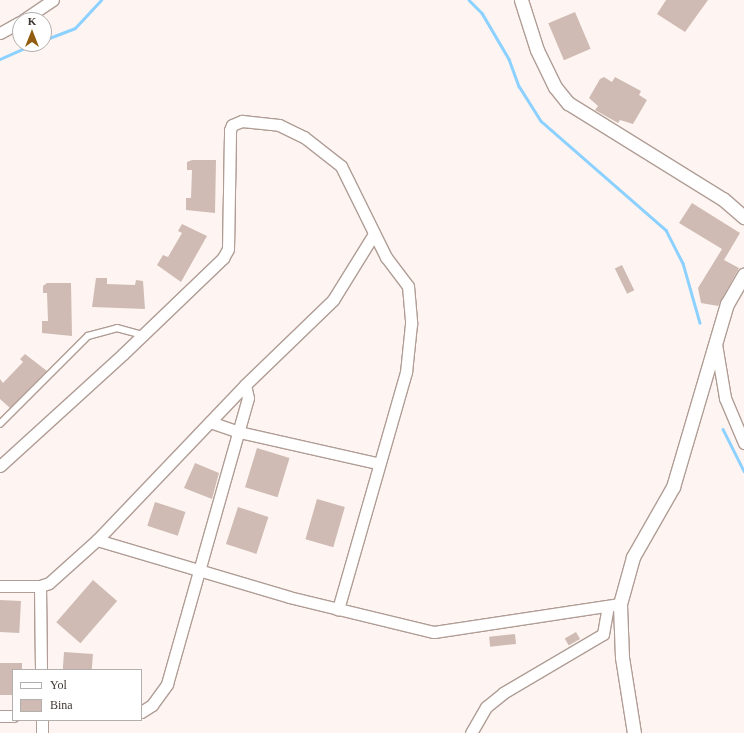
<!DOCTYPE html>
<style>
body{margin:0}
#map{position:relative;width:744px;height:733px;overflow:hidden;background:#fef5f2;font-family:Georgia,serif}
div>[style]{position:absolute}
.stream>*{height:2.5px;margin:-1.25px;padding:0 1.25px;transform-origin:1.25px;border-radius:1.25px;background:#8cd1ff}
.building>*{inset:0;background:#cfbbb3;transform-origin:0 0}
.roads{filter:drop-shadow(1px 0 #b09d95) drop-shadow(-1px 0 #b09d95) drop-shadow(0 1px #b09d95) drop-shadow(0 -1px #b09d95)}
.service>*{height:5.5px;margin:-2.75px;padding:0 2.75px;transform-origin:2.75px;border-radius:2.75px;background:#fff}
.minor>*{height:11px;margin:-5.5px;padding:0 5.5px;transform-origin:5.5px;border-radius:5.5px;background:#fff}
.tertiary>*{height:13px;margin:-6.5px;padding:0 6.5px;transform-origin:6.5px;border-radius:6.5px;background:#fff}
span{translate:-50% -50%;white-space:nowrap;text-align:center;line-height:1.15;-webkit-text-stroke:3px #fff;paint-order:stroke}
.legend{position:absolute;left:12px;top:669px;width:130px;height:52px;box-sizing:border-box;background:#fff;border:1px solid #b2afad;margin:0;padding:5px 7px;list-style:none;font-size:12px;color:#3f3733}
.legend li{display:flex;align-items:center;gap:8px;height:20px}
.legend b{width:20px;border:1px solid #b2afad}
.north{position:absolute;left:12px;top:12px;width:40px;height:40px;box-sizing:border-box;background:#fff;border:1px solid #b2afad;border-radius:50%;rotate:0deg;font-size:11px;font-weight:700;line-height:16px;text-align:center;color:#3f3733}
.north::after{content:'';display:block;margin:auto;width:14px;height:18px;background:#915c10;clip-path:polygon(50% 0,100% 100%,50% 72%,0 100%)}
</style>
<div id="map">
<div class="stream">
<div style="left:469px;top:0;width:18px;rotate:45deg"></div>
<div style="left:482px;top:13px;width:53px;rotate:59.6deg"></div>
<div style="left:509px;top:59px;width:29px;rotate:70deg"></div>
<div style="left:519px;top:86px;width:41px;rotate:57.8deg"></div>
<div style="left:541px;top:121px;width:166px;rotate:41.1deg"></div>
<div style="left:666px;top:230px;width:37px;rotate:63deg"></div>
<div style="left:683px;top:263px;width:62px;rotate:74.2deg"></div>
<div style="left:44px;top:40px;width:33px;rotate:-21deg"></div>
<div style="left:75px;top:28px;width:38px;rotate:-47deg"></div>
<div style="left:0;top:59px;width:36px;rotate:-24deg"></div>
<div style="left:723px;top:429px;width:47px;rotate:63.4deg"></div>
</div>
<div class="building">
<div style="clip-path:polygon(666px 0,708px 0,685px 32px,657px 14px)"></div>
<div style="left:575px;top:12px;width:40px;height:29px;rotate:67deg"></div>
<div style="clip-path:polygon(604px 77px,612px 82px,615px 77px,641px 91px,639px 95px,647px 100px,633px 124px,620px 120px,618px 123px,595px 110px,598px 106px,589px 98px,600px 79px)"></div>
<div style="clip-path:polygon(192px 160px,216px 160px,215px 213px,186px 210px,186px 198px,191px 198px,192px 170px,187px 170px,187px 162px)"></div>
<div style="clip-path:polygon(692px 203px,740px 233px,724px 260px,739px 268px,718px 306px,701px 303px,698px 288px,722px 249px,679px 223px)"></div>
<div style="clip-path:polygon(182px 224px,207px 236px,181px 282px,157px 265px,163px 255px,168px 257px,182px 233px,178px 231px)"></div>
<div style="left:622px;top:265px;width:28px;height:8px;rotate:64deg"></div>
<div style="clip-path:polygon(96px 278px,107px 278px,107px 284px,135px 285px,136px 280px,143px 281px,145px 309px,92px 307px)"></div>
<div style="clip-path:polygon(47px 283px,71px 283px,72px 336px,42px 333px,42px 321px,48px 321px,47px 293px,43px 293px,43px 286px)"></div>
<div style="clip-path:polygon(25px 354px,47px 371px,10px 408px,0 399px,0 379px,3px 383px,23px 362px,20px 359px)"></div>
<div style="left:257px;top:448px;width:34px;height:41px;rotate:17deg"></div>
<div style="clip-path:polygon(195px 463px,219px 473px,212px 499px,184px 488px)"></div>
<div style="left:317px;top:499px;width:29px;height:42px;rotate:16deg"></div>
<div style="left:155px;top:502px;width:32px;height:25px;rotate:18deg"></div>
<div style="left:238px;top:507px;width:32px;height:39px;rotate:18deg"></div>
<div style="left:93px;top:580px;width:32px;height:56px;rotate:41deg"></div>
<div style="left:0;top:600px;width:21px;height:32px;rotate:3deg"></div>
<div style="left:576px;top:632px;width:8px;height:13px;rotate:60deg"></div>
<div style="left:515px;top:634px;width:10px;height:26px;rotate:84deg"></div>
<div style="left:64px;top:652px;width:29px;height:18px;rotate:4deg"></div>
<div style="clip-path:polygon(0 663px,22px 663px,22px 670px,13px 670px,13px 695px,0 695px)"></div>
</div>
<div class="roads">
<div class="service">
<div style="left:0;top:424px;width:124px;rotate:-45deg"></div>
<div style="left:88px;top:336px;width:30px;rotate:-15deg"></div>
<div style="left:117px;top:328px;width:27px;rotate:15deg"></div>
</div>
<div class="minor">
<div style="left:23px;top:20px;width:36px;rotate:-34deg"></div>
<div style="left:0;top:33px;width:23px;rotate:-29deg"></div>
<div style="left:716px;top:344px;width:55px;rotate:80.5deg"></div>
<div style="left:725px;top:398px;width:49px;rotate:67.1deg"></div>
<div style="left:210px;top:422px;width:31px;rotate:19deg"></div>
<div style="left:239px;top:432px;width:141px;rotate:12.7deg"></div>
<div style="left:0;top:466px;width:166px;rotate:-42.3deg"></div>
<div style="left:123px;top:354px;width:139px;rotate:-43.8deg"></div>
<div style="left:223px;top:258px;width:10px;rotate:-61deg"></div>
<div style="left:228px;top:249px;width:119px;rotate:-89deg"></div>
<div style="left:230px;top:130px;width:5px;rotate:-68deg"></div>
<div style="left:232px;top:125px;width:11px;rotate:-22deg"></div>
<div style="left:242px;top:121px;width:37px;rotate:6deg"></div>
<div style="left:279px;top:125px;width:28px;rotate:26deg"></div>
<div style="left:304px;top:137px;width:47px;rotate:38.1deg"></div>
<div style="left:341px;top:166px;width:102px;rotate:63.7deg"></div>
<div style="left:386px;top:257px;width:36px;rotate:53deg"></div>
<div style="left:408px;top:286px;width:38px;rotate:85deg"></div>
<div style="left:411px;top:324px;width:48px;rotate:95.9deg"></div>
<div style="left:406px;top:372px;width:247px;rotate:106deg"></div>
<div style="left:97px;top:540px;width:200px;rotate:16.5deg"></div>
<div style="left:289px;top:597px;width:149px;rotate:13.6deg"></div>
<div style="left:434px;top:632px;width:188px;rotate:-8.6deg"></div>
<div style="left:0;top:586px;width:40px"></div>
<div style="left:40px;top:586px;width:9px;rotate:-18deg"></div>
<div style="left:49px;top:583px;width:64px;rotate:-41.9deg"></div>
<div style="left:97px;top:540px;width:214px;rotate:-46.3deg"></div>
<div style="left:245px;top:385px;width:122px;rotate:-44deg"></div>
<div style="left:333px;top:300px;width:78px;rotate:-58.2deg"></div>
<div style="left:40px;top:586px;width:84px;rotate:89.3deg"></div>
<div style="left:141px;top:712px;width:13px;rotate:-32deg"></div>
<div style="left:152px;top:705px;width:26px;rotate:-54deg"></div>
<div style="left:167px;top:684px;width:297px;rotate:-74.2deg"></div>
<div style="left:248px;top:398px;width:13px;rotate:-103deg"></div>
<div style="left:0;top:716px;width:13px"></div>
<div style="left:42px;top:720px;width:13px;rotate:90deg"></div>
<div style="left:471px;top:733px;width:30px;rotate:-60deg"></div>
<div style="left:486px;top:707px;width:22px;rotate:-39deg"></div>
<div style="left:503px;top:693px;width:116px;rotate:-30.5deg"></div>
<div style="left:603px;top:634px;width:27px;rotate:-80deg"></div>
</div>
<div class="tertiary">
<div style="left:521px;top:0;width:52px;rotate:72.3deg"></div>
<div style="left:537px;top:50px;width:41px;rotate:64.1deg"></div>
<div style="left:555px;top:87px;width:21px;rotate:51deg"></div>
<div style="left:568px;top:103px;width:182px;rotate:31.8deg"></div>
<div style="left:723px;top:199px;width:28px;rotate:41deg"></div>
<div style="left:634px;top:733px;width:77px;rotate:-99deg"></div>
<div style="left:622px;top:657px;width:53px;rotate:-92.2deg"></div>
<div style="left:620px;top:604px;width:49px;rotate:-74.5deg"></div>
<div style="left:633px;top:557px;width:81px;rotate:-60.3deg"></div>
<div style="left:673px;top:487px;width:191px;rotate:-73.6deg"></div>
<div style="left:727px;top:304px;width:34px;rotate:-60deg"></div>
</div>
</div>
<ul class="legend">
<li><b style="height:5px;background:#fff"></b>Yol</li>
<li><b style="height:11px;background:#cfbbb3"></b>Bina</li>
</ul>
<div class="north">K</div>
</div>
